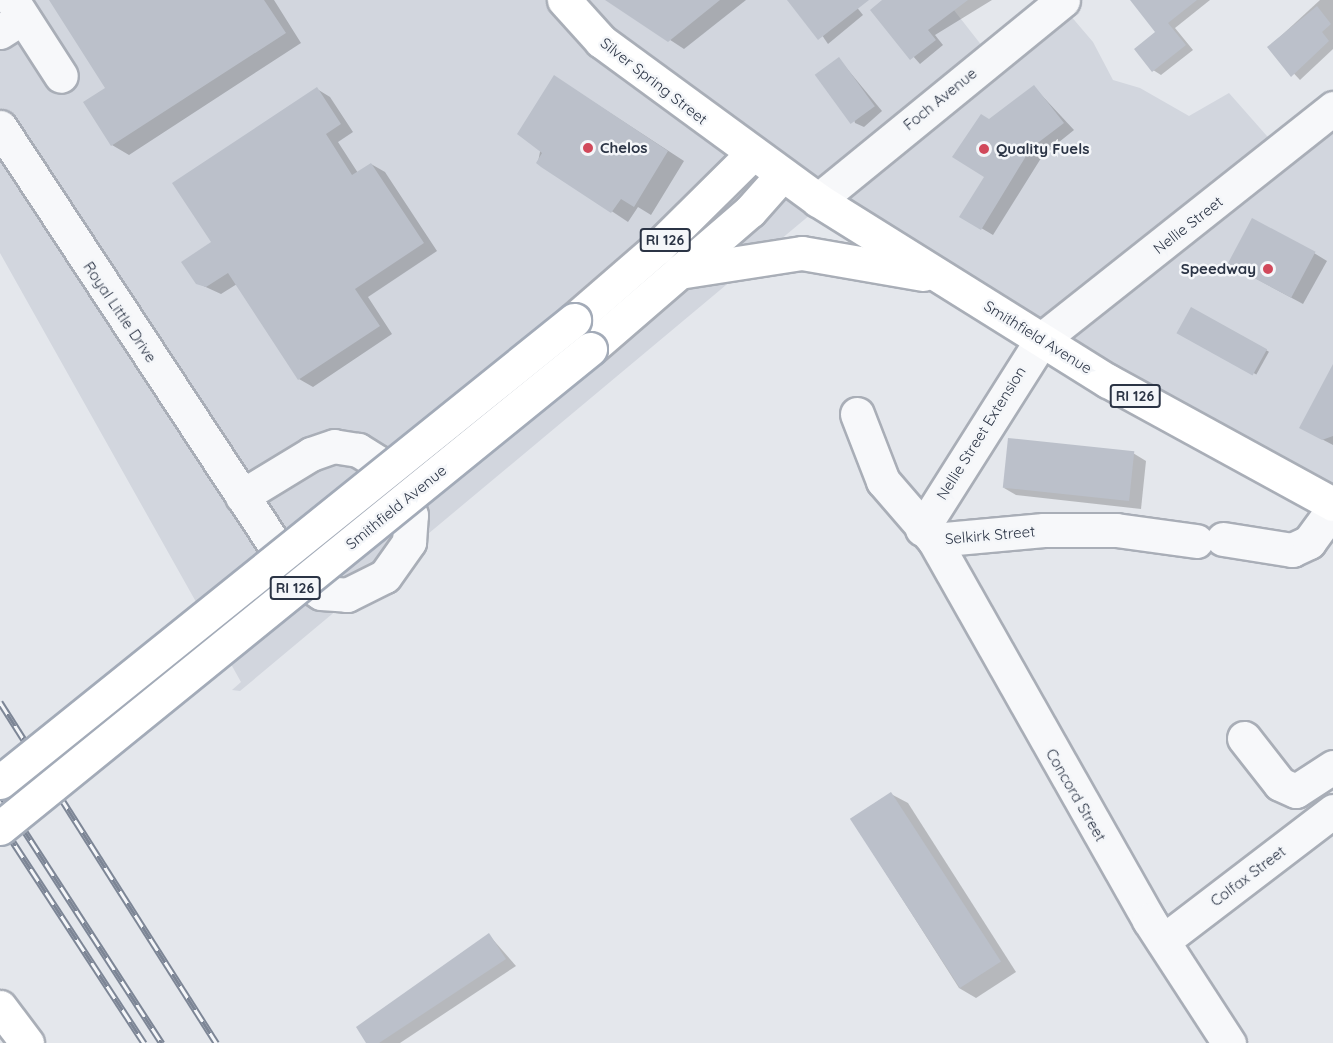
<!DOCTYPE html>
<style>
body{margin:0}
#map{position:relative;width:1333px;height:1043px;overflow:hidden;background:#e4e7ec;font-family:Quicksand,sans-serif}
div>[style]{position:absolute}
.built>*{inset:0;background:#d2d6de}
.shadow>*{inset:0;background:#0003;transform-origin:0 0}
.building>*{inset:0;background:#bbc0ca;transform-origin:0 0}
.roads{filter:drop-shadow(2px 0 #a9aeb7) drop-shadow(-2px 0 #a9aeb7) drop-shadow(0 2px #a9aeb7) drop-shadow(0 -2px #a9aeb7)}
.minor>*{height:33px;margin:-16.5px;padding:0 16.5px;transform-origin:16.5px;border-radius:16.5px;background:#f7f8fa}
.major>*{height:33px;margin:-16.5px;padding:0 16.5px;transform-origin:16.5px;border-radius:16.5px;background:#fff}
.highway>*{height:33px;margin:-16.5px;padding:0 16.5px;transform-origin:16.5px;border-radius:16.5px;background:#fff}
.rail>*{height:7px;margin-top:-3.5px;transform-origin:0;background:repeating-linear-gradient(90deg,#f4f6f9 0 14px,#7d8696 0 28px);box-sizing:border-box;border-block:2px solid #7d8696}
.bridges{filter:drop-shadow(2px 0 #a3abb8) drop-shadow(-2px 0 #a3abb8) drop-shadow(0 2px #a3abb8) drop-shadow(0 -2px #a3abb8)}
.major-bridge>*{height:33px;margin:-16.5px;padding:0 16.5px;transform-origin:16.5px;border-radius:16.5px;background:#fff}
.dots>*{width:16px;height:16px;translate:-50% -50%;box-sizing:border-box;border:3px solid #f4f6f9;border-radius:50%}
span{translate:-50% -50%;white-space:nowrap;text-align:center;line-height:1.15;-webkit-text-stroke:5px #f4f6f9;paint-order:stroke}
.shield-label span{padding:2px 4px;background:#f4f6f9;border:2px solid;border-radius:4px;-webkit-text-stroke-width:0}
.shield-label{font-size:14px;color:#2b3445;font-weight:700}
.street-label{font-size:15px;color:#2b3445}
.poi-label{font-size:15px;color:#2b3445;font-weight:700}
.left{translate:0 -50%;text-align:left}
.right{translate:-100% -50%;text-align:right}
</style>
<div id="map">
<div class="built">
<div style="clip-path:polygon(0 0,946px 0,986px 51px,1058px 1px,1093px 42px,1113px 80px,1140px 88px,1189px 116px,1229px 93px,1273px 143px,1333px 96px,1333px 512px,829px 199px,240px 691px,232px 690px,241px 682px,0 253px)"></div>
</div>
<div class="shadow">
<div style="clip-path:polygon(59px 0,274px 0,301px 43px,129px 155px,112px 145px,85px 103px,107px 88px)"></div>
<div style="clip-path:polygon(609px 0,746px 0,684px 49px)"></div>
<div style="clip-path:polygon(798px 0,851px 0,863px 15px,828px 44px)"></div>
<div style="clip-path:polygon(884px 0,992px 0,935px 35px,943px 45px,920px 64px,872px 10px)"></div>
<div style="clip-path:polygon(1146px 0,1210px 0,1175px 28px,1193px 50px,1161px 75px,1153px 70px,1157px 32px)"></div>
<div style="clip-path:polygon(1320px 0,1333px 0,1333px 49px,1300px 80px,1269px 47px)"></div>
<div style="clip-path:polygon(839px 59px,882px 111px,864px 127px,855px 123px)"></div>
<div style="clip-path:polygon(555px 77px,684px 161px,651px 215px,638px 207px,628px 222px,538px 162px)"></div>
<div style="clip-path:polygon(1034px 87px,1074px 130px,1043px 155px,993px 235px,961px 216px,986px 176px,990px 121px)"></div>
<div style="clip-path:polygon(317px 89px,330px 97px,353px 132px,338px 142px,358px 173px,371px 164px,385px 172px,437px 251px,368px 297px,392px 334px,313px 387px,299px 379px,237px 284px,221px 294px,197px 283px,213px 243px)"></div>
<div style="clip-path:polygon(1314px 253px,1327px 261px,1303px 304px,1242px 271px)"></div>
<div style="left:1192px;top:309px;width:88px;height:26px;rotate:29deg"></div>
<div style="clip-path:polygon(1333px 368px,1333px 445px,1314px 435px)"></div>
<div style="clip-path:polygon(1133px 453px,1146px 461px,1141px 509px,1016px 495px,1004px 488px)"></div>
<div style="clip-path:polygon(891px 794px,908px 803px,1016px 972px,976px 998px,959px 988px,852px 820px)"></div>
<div style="clip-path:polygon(489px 935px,516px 966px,400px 1043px,368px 1043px)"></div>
</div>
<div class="building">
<div style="clip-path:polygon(49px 0,264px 0,286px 33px,111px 146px,83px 102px,105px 88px)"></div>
<div style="clip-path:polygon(605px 0,720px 0,668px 42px)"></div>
<div style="clip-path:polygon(787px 0,869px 0,818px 40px)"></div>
<div style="clip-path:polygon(882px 0,968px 0,928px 30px,936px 40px,910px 60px,870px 10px)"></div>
<div style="clip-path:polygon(1130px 0,1197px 0,1168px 23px,1186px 45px,1152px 72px,1134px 49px,1155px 32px)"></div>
<div style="clip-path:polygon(1317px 6px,1331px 24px,1322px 32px,1329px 41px,1291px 77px,1267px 47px)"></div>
<div style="left:839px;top:57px;width:61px;height:30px;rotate:54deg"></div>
<div style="clip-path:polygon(554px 75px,668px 151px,634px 207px,621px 199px,611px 213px,541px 167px,536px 163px,542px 153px,517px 134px)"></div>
<div style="clip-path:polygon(1034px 85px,1064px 123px,1031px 148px,981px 230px,959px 217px,984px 177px,952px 157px,981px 114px,989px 119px)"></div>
<div style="clip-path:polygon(317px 87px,341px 124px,326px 134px,352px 175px,371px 163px,424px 243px,355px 289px,380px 326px,298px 380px,228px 273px,206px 287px,196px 284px,181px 262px,211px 242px,172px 183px)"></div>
<div style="left:1252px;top:218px;width:72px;height:52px;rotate:28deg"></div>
<div style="left:1191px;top:307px;width:87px;height:30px;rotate:29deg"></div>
<div style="clip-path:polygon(1333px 364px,1333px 436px,1322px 440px,1299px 428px)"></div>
<div style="left:1008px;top:438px;width:127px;height:50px;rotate:6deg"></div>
<div style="left:891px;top:792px;width:202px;height:49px;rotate:57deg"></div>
<div style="clip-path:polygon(489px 933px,506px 959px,379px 1043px,366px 1043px,356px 1027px)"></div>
</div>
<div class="roads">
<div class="minor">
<div style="left:12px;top:0;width:90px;rotate:57.2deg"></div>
<div style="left:0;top:32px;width:27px;rotate:-33deg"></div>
<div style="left:0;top:127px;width:537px;rotate:56.69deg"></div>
<div style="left:295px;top:576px;width:31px;rotate:33deg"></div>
<div style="left:321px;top:593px;width:26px;rotate:4deg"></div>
<div style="left:347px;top:595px;width:42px;rotate:-26.6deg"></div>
<div style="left:385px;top:576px;width:42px;rotate:-54.8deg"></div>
<div style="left:409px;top:542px;width:27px;rotate:-86deg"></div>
<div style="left:411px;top:515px;width:27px;rotate:-112deg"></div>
<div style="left:401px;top:490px;width:35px;rotate:-129deg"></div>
<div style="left:379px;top:463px;width:25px;rotate:-148deg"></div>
<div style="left:358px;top:450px;width:24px;rotate:-171deg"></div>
<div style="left:334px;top:446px;width:24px;rotate:161deg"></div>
<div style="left:311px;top:454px;width:81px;rotate:148.7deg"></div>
<div style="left:818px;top:200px;width:316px;rotate:-39.2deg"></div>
<div style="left:857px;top:414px;width:72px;rotate:68.8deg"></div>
<div style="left:883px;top:481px;width:78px;rotate:49.2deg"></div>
<div style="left:934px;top:540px;width:437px;rotate:60.5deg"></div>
<div style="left:1149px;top:920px;width:147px;rotate:57deg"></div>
<div style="left:922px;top:529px;width:225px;rotate:-57.7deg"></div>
<div style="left:1042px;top:339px;width:372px;rotate:-38.4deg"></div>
<div style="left:1223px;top:539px;width:70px;rotate:9.1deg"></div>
<div style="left:1292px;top:550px;width:19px;rotate:-25deg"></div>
<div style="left:1309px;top:542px;width:41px;rotate:-54deg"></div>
<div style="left:934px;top:540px;width:110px;rotate:-5.2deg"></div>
<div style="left:1044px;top:530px;width:72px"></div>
<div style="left:1116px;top:530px;width:81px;rotate:7.8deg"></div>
<div style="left:1244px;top:738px;width:58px;rotate:52deg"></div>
<div style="left:1280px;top:784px;width:17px;rotate:24deg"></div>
<div style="left:1296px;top:791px;width:44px;rotate:-33deg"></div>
<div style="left:1163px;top:941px;width:214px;rotate:-37.4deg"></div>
</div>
<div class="major">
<div style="left:564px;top:0;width:55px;rotate:47.9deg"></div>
<div style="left:601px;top:41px;width:269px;rotate:36.2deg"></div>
<div style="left:818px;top:200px;width:342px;rotate:32deg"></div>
<div style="left:1108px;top:381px;width:256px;rotate:28.7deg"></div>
<div style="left:679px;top:272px;width:124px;rotate:-8.8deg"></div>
<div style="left:802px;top:253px;width:123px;rotate:9.8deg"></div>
<div style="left:574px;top:320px;width:111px;rotate:-41deg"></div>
<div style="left:658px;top:247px;width:132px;rotate:-44.7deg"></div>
<div style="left:590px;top:349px;width:211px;rotate:-40.8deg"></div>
<div style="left:750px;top:211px;width:48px;rotate:-48.4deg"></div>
</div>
<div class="highway">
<div style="left:0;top:1007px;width:45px;rotate:53.1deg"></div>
</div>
</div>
<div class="rail">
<div style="left:0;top:702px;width:404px;rotate:57.6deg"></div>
<div style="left:0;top:793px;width:298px;rotate:57.1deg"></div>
<div style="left:0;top:822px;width:264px;rotate:56.9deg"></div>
</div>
<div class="bridges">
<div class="major-bridge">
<div style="left:0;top:782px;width:737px;rotate:-38.83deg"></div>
<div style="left:0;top:828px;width:760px;rotate:-39.07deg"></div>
</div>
</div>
<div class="dots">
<div style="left:588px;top:148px;background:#d1495b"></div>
<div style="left:984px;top:149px;background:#d1495b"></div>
<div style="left:1268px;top:269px;background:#d1495b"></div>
</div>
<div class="shield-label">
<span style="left:665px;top:240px">RI 126</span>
<span style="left:1135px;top:396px">RI 126</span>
<span style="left:295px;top:588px">RI 126</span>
</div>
<div class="street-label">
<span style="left:654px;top:81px;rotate:38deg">Silver Spring Street</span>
<span style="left:940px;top:99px;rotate:-39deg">Foch Avenue</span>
<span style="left:1188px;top:225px;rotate:-38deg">Nellie Street</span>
<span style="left:120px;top:312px;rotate:56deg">Royal Little Drive</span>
<span style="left:1038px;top:337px;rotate:32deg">Smithfield Avenue</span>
<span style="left:981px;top:433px;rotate:-58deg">Nellie Street Extension</span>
<span style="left:396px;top:507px;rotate:-39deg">Smithfield Avenue</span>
<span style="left:990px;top:535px;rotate:-5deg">Selkirk Street</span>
<span style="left:1076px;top:795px;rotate:60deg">Concord Street</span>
<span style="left:1248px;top:876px;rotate:-37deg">Colfax Street</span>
</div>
<div class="poi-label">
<span class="left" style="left:600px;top:148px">Chelos</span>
<span class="left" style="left:996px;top:149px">Quality Fuels</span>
<span class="right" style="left:1256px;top:269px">Speedway</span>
</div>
</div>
